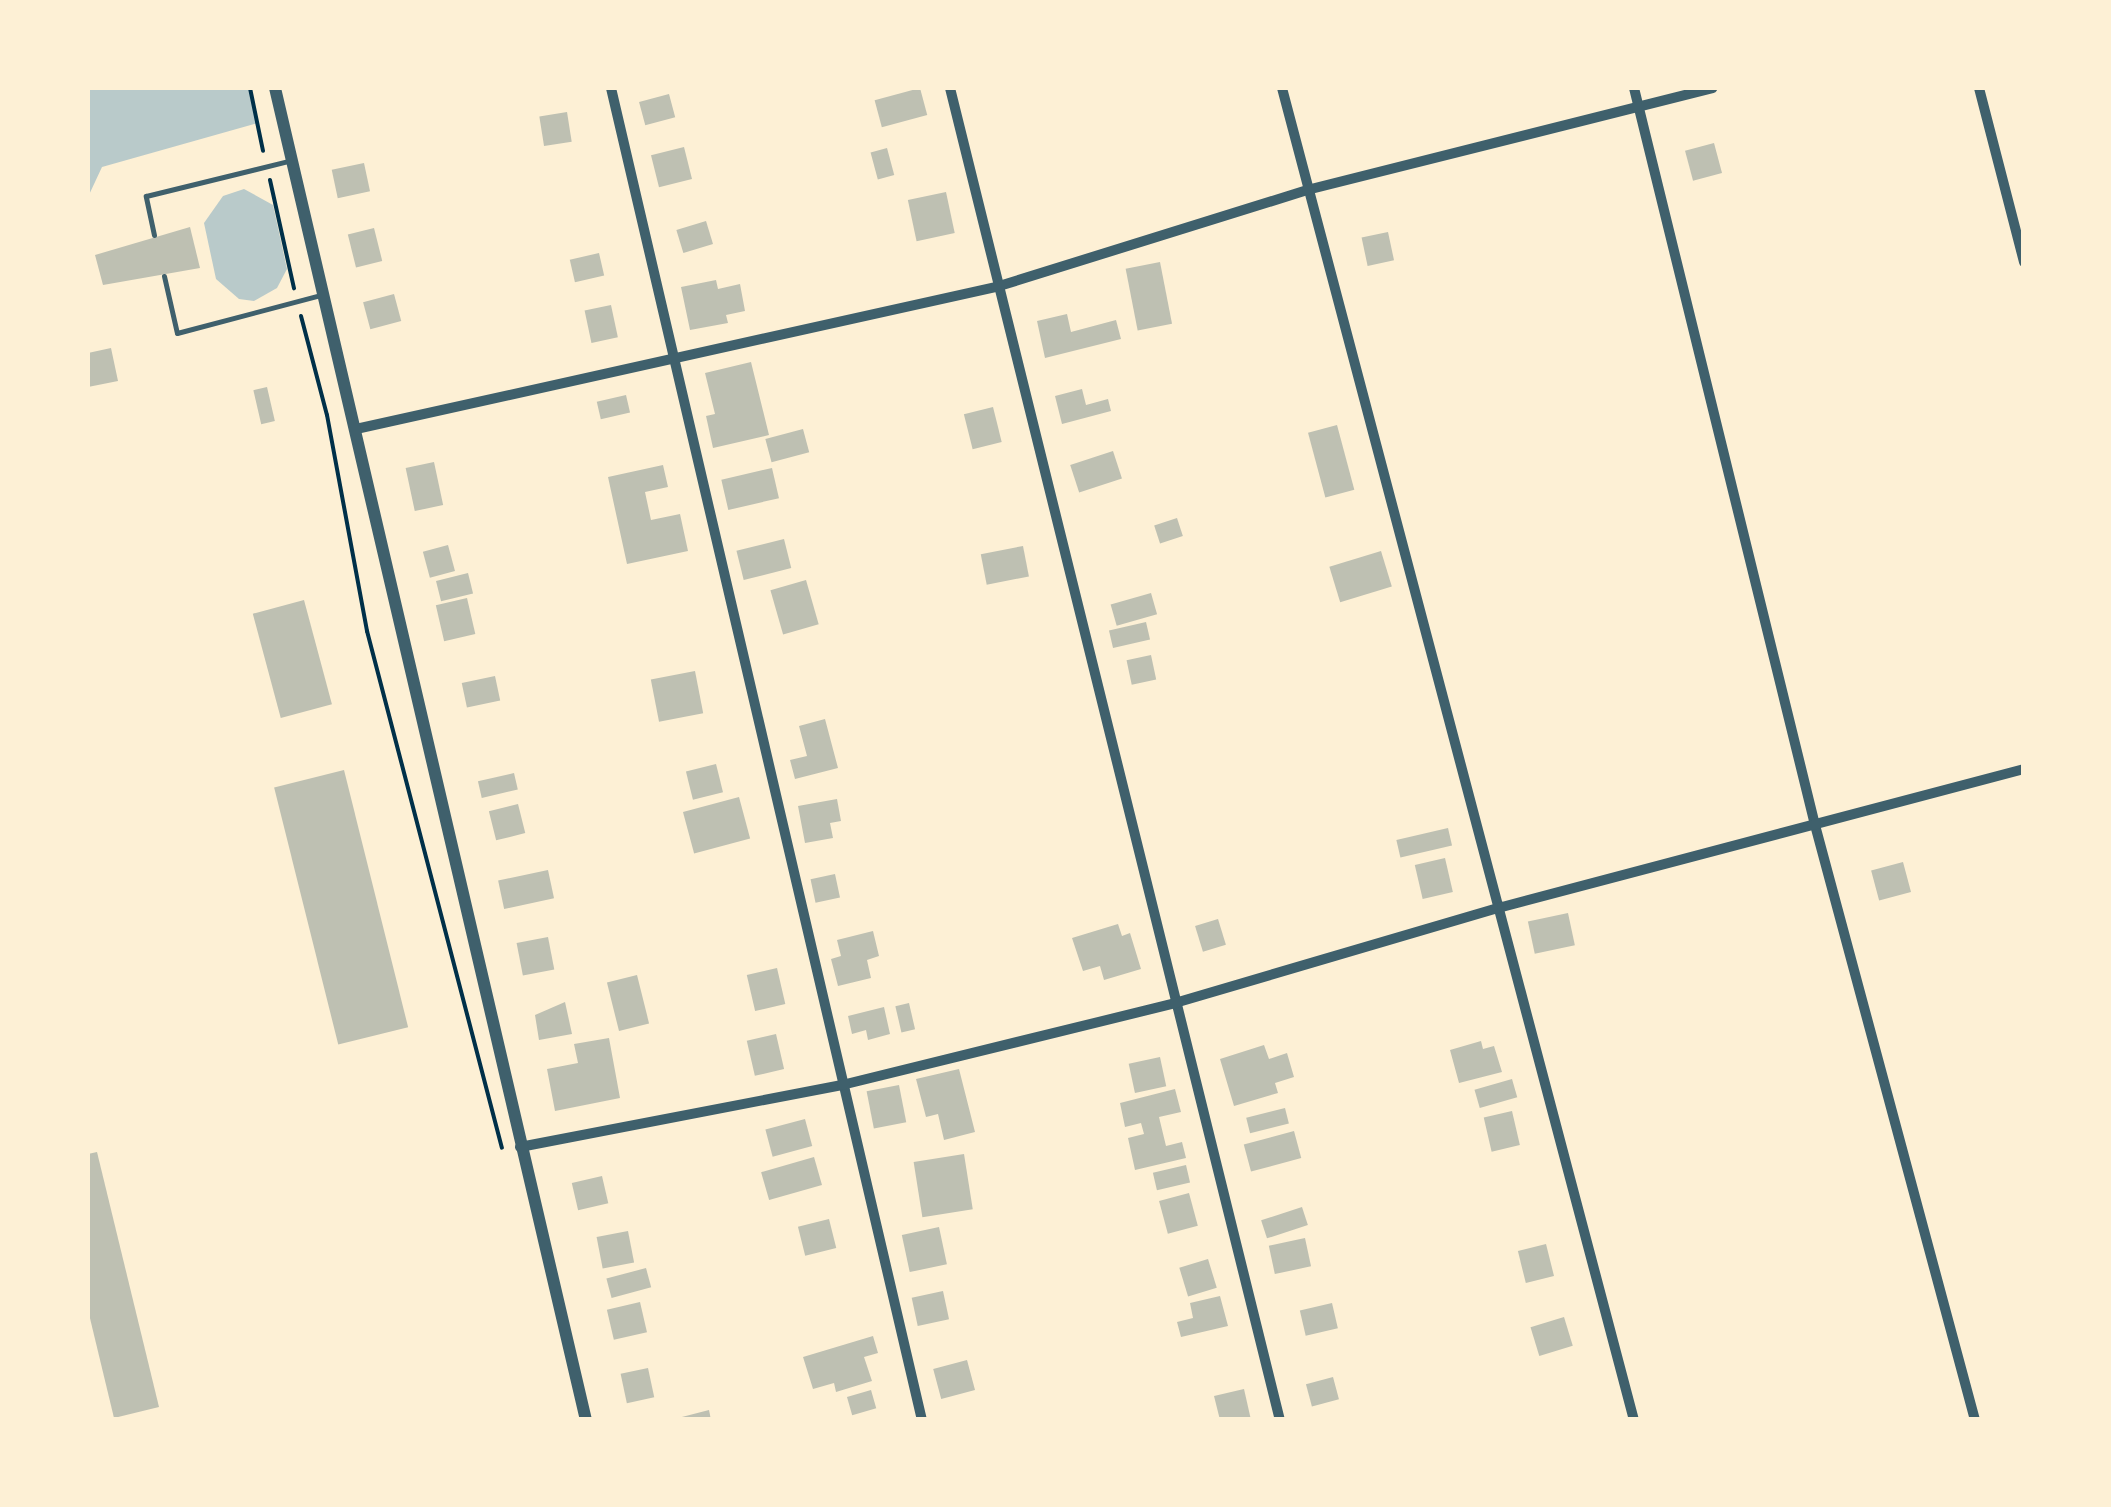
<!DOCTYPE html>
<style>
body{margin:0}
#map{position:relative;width:2111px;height:1507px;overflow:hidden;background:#fdf0d5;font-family:Raleway,sans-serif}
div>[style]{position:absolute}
.green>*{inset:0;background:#b9caca}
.building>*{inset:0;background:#bec0b2;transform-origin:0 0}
.path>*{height:4px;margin:-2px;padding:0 2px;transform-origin:2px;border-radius:2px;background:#003049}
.service>*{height:5px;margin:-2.5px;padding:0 2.5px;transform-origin:2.5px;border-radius:2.5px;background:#3f606c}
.minor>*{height:10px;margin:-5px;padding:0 5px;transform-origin:5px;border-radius:5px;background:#3f606c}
.tertiary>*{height:12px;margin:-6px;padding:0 6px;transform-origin:6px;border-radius:6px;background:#3f606c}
span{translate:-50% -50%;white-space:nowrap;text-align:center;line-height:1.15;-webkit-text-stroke:9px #fdf0d5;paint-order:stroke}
.frame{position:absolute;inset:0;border:90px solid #fdf0d5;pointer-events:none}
</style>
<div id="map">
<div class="green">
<div style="clip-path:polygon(88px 88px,250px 88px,258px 123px,102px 167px,88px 197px)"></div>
<div style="clip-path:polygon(244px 189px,273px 205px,287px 269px,277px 288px,254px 301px,239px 299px,216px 279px,204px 223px,223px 196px)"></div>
</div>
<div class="building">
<div style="left:920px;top:88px;width:28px;height:47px;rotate:75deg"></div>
<div style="left:669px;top:94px;width:24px;height:31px;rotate:75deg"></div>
<div style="left:567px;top:112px;width:30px;height:28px;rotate:81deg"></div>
<div style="left:1714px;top:143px;width:31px;height:30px;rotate:75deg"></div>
<div style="left:684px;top:147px;width:33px;height:34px;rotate:76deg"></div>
<div style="left:887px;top:148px;width:28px;height:17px;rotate:75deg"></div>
<div style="left:364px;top:163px;width:29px;height:33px;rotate:78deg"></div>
<div style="left:946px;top:192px;width:42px;height:39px;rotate:78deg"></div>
<div style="left:706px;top:221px;width:24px;height:31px;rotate:73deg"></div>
<div style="clip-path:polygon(190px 227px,200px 268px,103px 285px,95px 255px)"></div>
<div style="left:374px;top:228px;width:34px;height:27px;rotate:76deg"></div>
<div style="left:1388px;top:232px;width:29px;height:27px;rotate:78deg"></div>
<div style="left:599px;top:253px;width:23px;height:30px;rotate:77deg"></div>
<div style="left:1160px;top:262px;width:63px;height:35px;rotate:79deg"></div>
<div style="clip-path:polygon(716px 280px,718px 289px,740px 284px,745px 311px,726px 315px,728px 323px,690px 330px,681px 287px)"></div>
<div style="left:394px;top:294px;width:28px;height:32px;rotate:75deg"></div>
<div style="left:611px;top:305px;width:33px;height:27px;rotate:78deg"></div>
<div style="clip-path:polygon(1067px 314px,1071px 332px,1116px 320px,1121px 339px,1045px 358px,1037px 321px)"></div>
<div style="clip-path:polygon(111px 348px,118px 381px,88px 387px,88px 353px)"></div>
<div style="clip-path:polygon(751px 362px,769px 435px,713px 448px,706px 416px,715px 414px,705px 373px)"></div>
<div style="left:267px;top:387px;width:35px;height:14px;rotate:77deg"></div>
<div style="clip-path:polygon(1082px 389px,1086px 405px,1108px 399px,1111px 411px,1062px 424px,1055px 396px)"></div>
<div style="left:626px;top:395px;width:18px;height:30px;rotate:77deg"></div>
<div style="left:993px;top:407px;width:36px;height:30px;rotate:76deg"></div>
<div style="left:1337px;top:425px;width:67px;height:30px;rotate:75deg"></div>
<div style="left:803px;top:429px;width:24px;height:39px;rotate:75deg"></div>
<div style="left:1113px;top:451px;width:29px;height:45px;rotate:72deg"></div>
<div style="left:434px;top:462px;width:44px;height:29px;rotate:78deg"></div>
<div style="clip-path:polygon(663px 465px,668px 487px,645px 492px,651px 520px,680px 514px,688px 551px,627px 564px,608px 477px)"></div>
<div style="left:772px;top:468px;width:31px;height:52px;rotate:77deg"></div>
<div style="left:1177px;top:518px;width:19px;height:24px;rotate:72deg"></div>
<div style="left:784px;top:539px;width:30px;height:49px;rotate:76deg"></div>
<div style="left:448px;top:545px;width:27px;height:26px;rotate:75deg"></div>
<div style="left:1023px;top:546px;width:31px;height:43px;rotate:79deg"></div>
<div style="left:1381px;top:551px;width:37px;height:54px;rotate:73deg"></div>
<div style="left:468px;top:573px;width:21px;height:33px;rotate:76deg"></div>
<div style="left:806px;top:580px;width:46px;height:37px;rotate:74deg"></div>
<div style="left:1151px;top:593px;width:22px;height:42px;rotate:74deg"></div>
<div style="left:467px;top:598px;width:37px;height:32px;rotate:77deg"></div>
<div style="left:304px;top:600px;width:108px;height:53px;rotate:75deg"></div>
<div style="left:1146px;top:622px;width:18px;height:38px;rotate:77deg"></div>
<div style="left:1151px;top:655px;width:25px;height:25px;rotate:78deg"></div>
<div style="left:695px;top:671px;width:43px;height:45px;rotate:79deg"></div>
<div style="left:495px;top:676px;width:25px;height:34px;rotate:78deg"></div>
<div style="clip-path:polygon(825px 719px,838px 768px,795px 779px,790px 760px,807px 756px,799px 726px)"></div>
<div style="left:716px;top:764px;width:29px;height:31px;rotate:76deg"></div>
<div style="left:344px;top:770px;width:265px;height:72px;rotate:76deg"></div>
<div style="left:514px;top:773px;width:17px;height:37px;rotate:77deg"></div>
<div style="left:739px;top:797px;width:43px;height:58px;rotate:75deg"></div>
<div style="clip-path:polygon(837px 799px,841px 821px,830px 823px,833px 838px,805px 843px,798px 806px)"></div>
<div style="left:518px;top:804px;width:30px;height:30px;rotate:76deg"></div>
<div style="left:1448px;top:828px;width:18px;height:53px;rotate:77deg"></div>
<div style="left:1445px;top:858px;width:35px;height:31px;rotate:77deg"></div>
<div style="left:1903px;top:862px;width:31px;height:33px;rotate:75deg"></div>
<div style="left:548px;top:870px;width:29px;height:51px;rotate:78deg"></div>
<div style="left:835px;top:874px;width:24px;height:25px;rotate:78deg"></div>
<div style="left:1568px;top:913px;width:33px;height:41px;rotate:78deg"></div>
<div style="left:1218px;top:919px;width:27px;height:24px;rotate:73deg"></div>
<div style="clip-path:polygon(1118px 924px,1122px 936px,1130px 933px,1141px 969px,1104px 980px,1100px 966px,1083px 971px,1072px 938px)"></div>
<div style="clip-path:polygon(873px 931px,879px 956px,867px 960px,871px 978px,838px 986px,831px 959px,841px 956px,837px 940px)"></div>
<div style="left:548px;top:937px;width:33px;height:32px;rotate:79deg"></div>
<div style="left:777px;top:968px;width:37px;height:31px;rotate:77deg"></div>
<div style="left:637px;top:975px;width:50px;height:31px;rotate:76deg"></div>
<div style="clip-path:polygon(565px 1002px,572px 1034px,539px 1040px,535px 1015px)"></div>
<div style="left:909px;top:1003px;width:27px;height:14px;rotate:77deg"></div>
<div style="clip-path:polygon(884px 1007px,890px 1034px,868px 1040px,866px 1030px,852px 1034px,848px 1016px)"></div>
<div style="left:776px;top:1034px;width:36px;height:30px;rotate:77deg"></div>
<div style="clip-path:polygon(609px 1038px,620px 1098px,555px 1111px,547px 1069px,578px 1063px,574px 1044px)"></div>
<div style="clip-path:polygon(1481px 1041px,1483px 1049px,1494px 1046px,1502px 1072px,1459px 1083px,1450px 1050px)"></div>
<div style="clip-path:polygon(1264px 1045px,1269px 1059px,1287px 1053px,1294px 1077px,1275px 1083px,1278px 1093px,1234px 1106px,1220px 1059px)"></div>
<div style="left:1160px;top:1057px;width:30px;height:32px;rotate:78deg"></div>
<div style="clip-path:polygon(959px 1069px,975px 1132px,944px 1140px,938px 1114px,926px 1117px,916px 1079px)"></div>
<div style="left:1512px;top:1079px;width:19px;height:39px;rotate:74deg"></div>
<div style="left:899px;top:1085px;width:38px;height:33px;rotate:79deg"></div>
<div style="clip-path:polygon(1175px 1089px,1181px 1112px,1159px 1117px,1166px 1146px,1182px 1142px,1186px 1158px,1135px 1170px,1128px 1138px,1144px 1134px,1141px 1123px,1125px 1127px,1120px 1103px)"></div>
<div style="left:1285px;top:1108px;width:16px;height:40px;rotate:76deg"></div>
<div style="left:1512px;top:1111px;width:35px;height:29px;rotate:77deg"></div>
<div style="left:805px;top:1119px;width:28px;height:41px;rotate:75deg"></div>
<div style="left:1294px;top:1131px;width:28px;height:52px;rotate:75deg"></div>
<div style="clip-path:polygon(97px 1152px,159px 1407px,114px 1418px,88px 1310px,88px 1154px)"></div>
<div style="left:964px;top:1154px;width:56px;height:51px;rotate:81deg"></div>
<div style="left:814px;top:1157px;width:29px;height:55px;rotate:74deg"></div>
<div style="left:1186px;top:1165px;width:18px;height:34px;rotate:77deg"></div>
<div style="left:602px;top:1176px;width:28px;height:31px;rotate:77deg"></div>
<div style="left:1189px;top:1193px;width:34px;height:31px;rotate:75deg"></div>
<div style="left:1302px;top:1207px;width:19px;height:43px;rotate:72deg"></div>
<div style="left:829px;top:1219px;width:30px;height:32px;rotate:76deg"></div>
<div style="left:939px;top:1227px;width:38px;height:38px;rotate:78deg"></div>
<div style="left:628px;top:1231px;width:32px;height:32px;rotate:79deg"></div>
<div style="left:1305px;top:1238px;width:29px;height:37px;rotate:78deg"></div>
<div style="left:1546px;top:1244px;width:33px;height:29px;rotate:76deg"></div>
<div style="left:1208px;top:1259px;width:30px;height:30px;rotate:73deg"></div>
<div style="left:646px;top:1268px;width:20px;height:41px;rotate:75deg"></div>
<div style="left:943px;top:1291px;width:29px;height:32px;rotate:78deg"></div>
<div style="clip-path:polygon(1220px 1296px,1228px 1326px,1181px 1337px,1177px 1322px,1193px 1318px,1190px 1303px)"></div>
<div style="left:640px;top:1302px;width:31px;height:34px;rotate:77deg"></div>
<div style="left:1332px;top:1303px;width:26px;height:33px;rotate:77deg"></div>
<div style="left:1564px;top:1317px;width:30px;height:35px;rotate:73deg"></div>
<div style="clip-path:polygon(873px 1336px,878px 1353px,864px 1357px,872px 1381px,836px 1392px,834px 1383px,813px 1389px,803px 1357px)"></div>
<div style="left:967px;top:1360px;width:31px;height:35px;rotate:75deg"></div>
<div style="left:648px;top:1368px;width:30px;height:28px;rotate:78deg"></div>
<div style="left:1333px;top:1377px;width:23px;height:28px;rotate:75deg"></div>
<div style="clip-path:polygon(1244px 1389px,1251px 1420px,1220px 1420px,1214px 1396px)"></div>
<div style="left:871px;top:1390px;width:19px;height:25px;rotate:74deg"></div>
<div style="clip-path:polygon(709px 1410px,711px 1420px,678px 1420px,678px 1418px)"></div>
</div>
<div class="path">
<div style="left:250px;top:88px;width:64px;rotate:78.3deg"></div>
<div style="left:270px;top:180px;width:111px;rotate:77.5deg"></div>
<div style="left:301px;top:316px;width:102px;rotate:75.3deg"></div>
<div style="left:327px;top:415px;width:220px;rotate:79.5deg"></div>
<div style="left:367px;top:631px;width:534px;rotate:75.37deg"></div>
</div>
<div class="service">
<div style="left:154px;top:235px;width:40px;rotate:-102deg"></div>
<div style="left:146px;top:196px;width:146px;rotate:-13.8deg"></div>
<div style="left:164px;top:276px;width:58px;rotate:77.2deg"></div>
<div style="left:177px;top:333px;width:149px;rotate:-14.8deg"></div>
</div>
<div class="minor">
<div style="left:611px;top:88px;width:1368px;rotate:76.86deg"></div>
<div style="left:950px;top:88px;width:1372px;rotate:76.09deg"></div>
<div style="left:1282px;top:88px;width:1378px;rotate:75.2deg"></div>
<div style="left:1634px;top:88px;width:759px;rotate:76.2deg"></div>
<div style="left:1815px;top:825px;width:616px;rotate:74.95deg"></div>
<div style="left:1979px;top:88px;width:180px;rotate:75.5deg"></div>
<div style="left:356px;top:429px;width:656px;rotate:-12.51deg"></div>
<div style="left:996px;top:287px;width:326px;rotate:-17.3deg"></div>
<div style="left:1307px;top:190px;width:418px;rotate:-14.1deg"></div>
<div style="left:520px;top:1147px;width:328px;rotate:-10.9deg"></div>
<div style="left:842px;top:1085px;width:343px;rotate:-13.8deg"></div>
<div style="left:1175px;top:1003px;width:341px;rotate:-16.4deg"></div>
<div style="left:1502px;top:907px;width:540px;rotate:-14.81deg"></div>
</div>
<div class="tertiary">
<div style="left:275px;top:88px;width:1368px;rotate:76.86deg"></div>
</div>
<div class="frame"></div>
</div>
